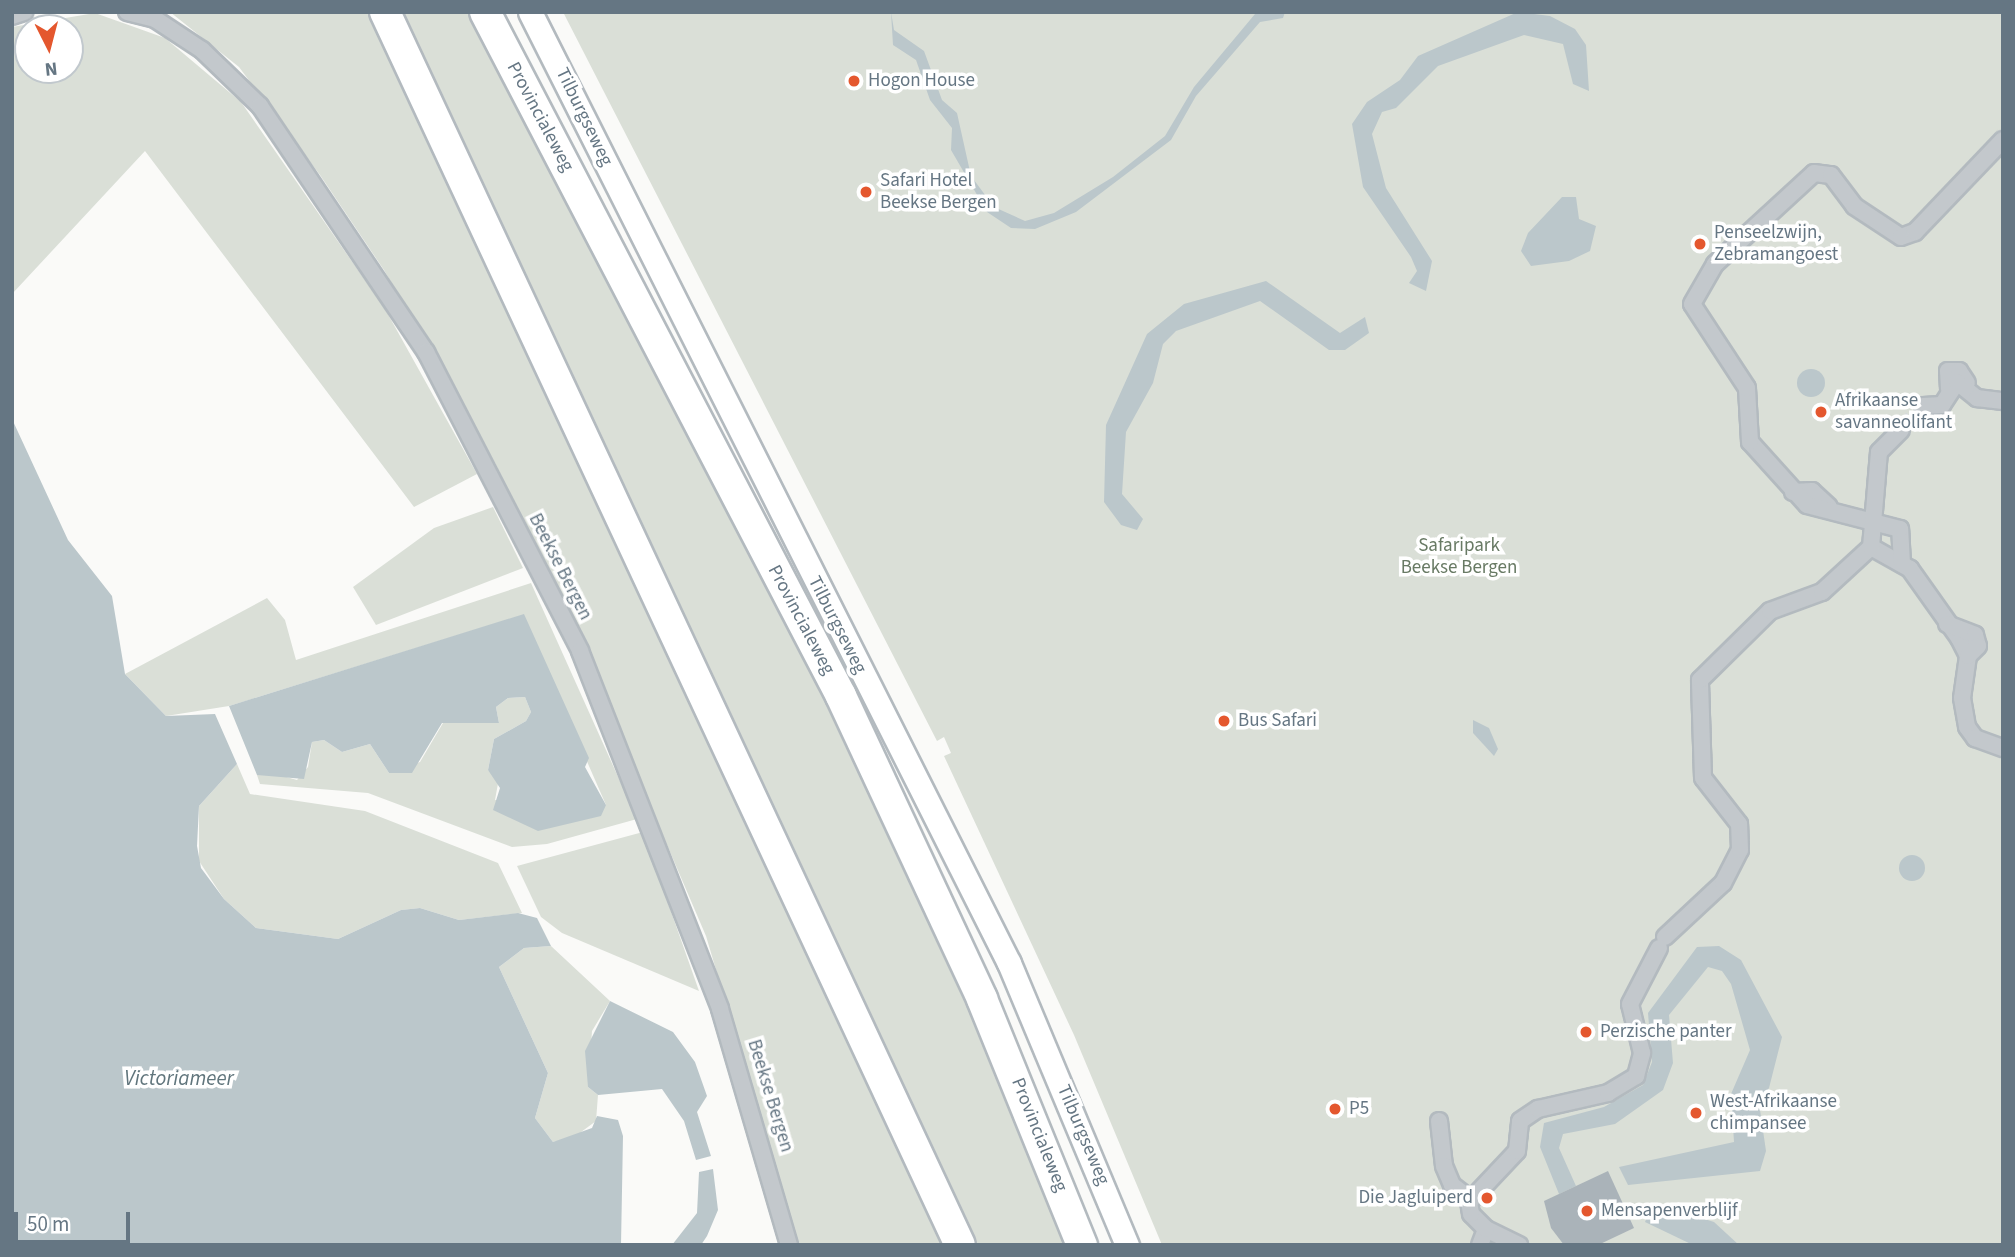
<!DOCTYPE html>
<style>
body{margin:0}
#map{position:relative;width:2015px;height:1257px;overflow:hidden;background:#fafaf8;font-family:"Source Sans 3",sans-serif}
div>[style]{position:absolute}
.green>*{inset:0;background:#dadfd7}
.water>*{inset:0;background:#bbc7cb}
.round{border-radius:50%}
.building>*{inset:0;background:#aab3b9}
.street-tunnel>*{height:16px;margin-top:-8px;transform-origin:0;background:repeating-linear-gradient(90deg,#d5d9db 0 16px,transparent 0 24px)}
.roads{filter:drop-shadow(2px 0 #b3babf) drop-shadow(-2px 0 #b3babf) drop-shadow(0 2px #b3babf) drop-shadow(0 -2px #b3babf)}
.street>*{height:16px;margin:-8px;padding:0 8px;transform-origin:8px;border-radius:8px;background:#c3c8cc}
.secondary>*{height:23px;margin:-11.5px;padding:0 11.5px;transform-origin:11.5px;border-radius:11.5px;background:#fff}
.highway>*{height:30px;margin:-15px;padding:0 15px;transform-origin:15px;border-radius:15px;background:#fff}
.dots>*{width:19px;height:19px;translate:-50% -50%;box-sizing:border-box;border:4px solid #fff;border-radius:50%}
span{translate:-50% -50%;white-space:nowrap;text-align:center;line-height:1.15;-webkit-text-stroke:7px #fff;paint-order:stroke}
.poi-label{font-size:19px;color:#657683}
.left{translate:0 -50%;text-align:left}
.right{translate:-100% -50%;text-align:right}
.street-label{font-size:19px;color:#657683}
.park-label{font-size:19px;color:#687a64}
.water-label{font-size:21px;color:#60757c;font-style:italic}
.frame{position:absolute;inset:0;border:14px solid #657683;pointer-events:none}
.north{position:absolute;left:14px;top:14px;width:70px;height:70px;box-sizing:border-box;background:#fff;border:2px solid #c1c8cd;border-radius:50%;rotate:174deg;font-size:19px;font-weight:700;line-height:28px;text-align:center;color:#657683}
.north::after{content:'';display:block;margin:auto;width:24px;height:32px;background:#e4572e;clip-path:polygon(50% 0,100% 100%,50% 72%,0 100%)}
.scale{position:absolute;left:14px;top:1212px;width:116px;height:32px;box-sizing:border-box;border:4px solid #657683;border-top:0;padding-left:9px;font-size:21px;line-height:24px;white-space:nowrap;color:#657683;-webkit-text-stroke:5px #fff;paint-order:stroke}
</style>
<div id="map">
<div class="green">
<div style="clip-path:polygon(170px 12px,367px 12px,942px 1245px,798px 1245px,706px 936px,576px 632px,495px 463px,384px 270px,320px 175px,239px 67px)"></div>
<div style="clip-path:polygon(396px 12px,471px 12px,832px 707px,957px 974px,1069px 1245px,972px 1245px)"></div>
<div style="clip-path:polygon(563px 12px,2003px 12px,2003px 1245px,1162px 1245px,1074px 1035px,944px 756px,951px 753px,944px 737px,937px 741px)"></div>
<div style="clip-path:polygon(evenodd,95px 13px,165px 38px,241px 102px,385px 309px,477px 474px,414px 507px,145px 151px,12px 294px,12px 27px,95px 13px,70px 28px,70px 70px,28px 70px,28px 28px,70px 28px)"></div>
<div style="clip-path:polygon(493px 507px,523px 568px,376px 625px,353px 587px,434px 528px)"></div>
<div style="clip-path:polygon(531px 583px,637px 819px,547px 844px,512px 847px,368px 793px,260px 784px,257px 775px,272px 773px,297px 780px,308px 767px,312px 742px,324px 740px,342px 752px,370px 744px,389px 773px,420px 762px,443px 723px,499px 723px,496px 707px,508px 698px,525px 697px,531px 712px,526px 721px,494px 739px,488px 770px,499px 778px,495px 800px,606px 805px,523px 615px,229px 706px,166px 716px,125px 674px,267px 598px,285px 620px,296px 660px)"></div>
<div style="clip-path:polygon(237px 764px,250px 794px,365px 811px,498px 863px,522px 913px,459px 920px,420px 908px,401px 910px,338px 939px,256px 928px,224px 899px,199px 861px,199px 806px)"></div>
<div style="clip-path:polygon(643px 832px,699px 991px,562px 933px,541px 917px,517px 866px)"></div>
<div style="clip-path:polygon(551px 946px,610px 1001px,592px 1031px,588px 1087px,598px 1095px,596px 1121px,573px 1138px,553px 1142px,535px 1118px,548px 1073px,499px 967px,524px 948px)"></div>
</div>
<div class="water">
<div style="clip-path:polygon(891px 12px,894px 30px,924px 51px,942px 100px,957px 113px,971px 176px,994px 207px,1025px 221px,1054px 213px,1113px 177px,1165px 136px,1194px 87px,1255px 14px,1285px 12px,1283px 18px,1260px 22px,1196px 96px,1171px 140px,1076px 212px,1035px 229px,1011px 228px,987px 212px,951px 150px,952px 128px,930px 100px,916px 60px,893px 45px)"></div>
<div style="clip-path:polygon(1518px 12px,1550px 16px,1575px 29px,1586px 45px,1589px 91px,1573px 84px,1563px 44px,1524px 35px,1438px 66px,1396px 108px,1382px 112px,1372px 134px,1386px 188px,1432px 261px,1426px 291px,1409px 283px,1417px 271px,1411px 257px,1363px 187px,1352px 124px,1367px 102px,1400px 80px,1418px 56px)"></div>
<div style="clip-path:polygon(1562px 197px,1576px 197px,1579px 219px,1596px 226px,1590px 251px,1569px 261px,1531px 266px,1521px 251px,1528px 233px)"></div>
<div style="clip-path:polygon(1266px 281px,1340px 333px,1365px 317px,1369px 333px,1345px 350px,1329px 350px,1260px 301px,1176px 331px,1163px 344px,1153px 383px,1126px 432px,1122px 494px,1143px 519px,1137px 530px,1121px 525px,1104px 502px,1106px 425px,1147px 334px,1184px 304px)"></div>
<div class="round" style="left:1797px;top:369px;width:28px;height:28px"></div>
<div style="clip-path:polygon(12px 419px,68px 540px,112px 596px,125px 674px,166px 716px,215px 714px,237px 764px,199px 806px,197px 846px,201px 868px,224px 899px,256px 928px,338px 939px,401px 910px,420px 908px,459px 920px,518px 913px,537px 918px,551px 946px,524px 948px,499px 967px,548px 1073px,535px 1118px,553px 1142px,592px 1128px,597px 1116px,618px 1120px,623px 1136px,621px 1245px,12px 1245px)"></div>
<div style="clip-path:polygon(524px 614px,589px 758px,585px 767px,606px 805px,601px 816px,538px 831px,493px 810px,500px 788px,488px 770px,494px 739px,526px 721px,531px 712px,525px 697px,508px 698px,496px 707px,499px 723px,442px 723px,412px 773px,389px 773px,370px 744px,342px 752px,324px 740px,312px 742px,304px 779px,257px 775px,229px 706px)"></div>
<div style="clip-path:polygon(1473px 720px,1489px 728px,1498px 749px,1494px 756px,1473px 733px)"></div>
<div class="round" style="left:1899px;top:855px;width:26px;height:26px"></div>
<div style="clip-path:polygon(1719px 946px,1741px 960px,1782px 1037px,1769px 1088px,1759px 1103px,1766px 1151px,1760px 1171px,1628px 1185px,1619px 1167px,1734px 1142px,1731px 1094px,1750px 1050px,1731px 984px,1722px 971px,1708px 967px,1669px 1015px,1673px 1063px,1663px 1090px,1615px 1124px,1563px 1134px,1559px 1148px,1576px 1186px,1559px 1194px,1540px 1147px,1544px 1123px,1604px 1107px,1643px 1085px,1652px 1062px,1648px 1013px,1697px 947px)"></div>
<div style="clip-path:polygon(610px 1001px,673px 1032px,695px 1062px,707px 1096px,697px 1112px,711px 1156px,696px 1160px,684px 1121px,662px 1089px,598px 1095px,588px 1087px,585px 1051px)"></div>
<div style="clip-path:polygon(713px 1169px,718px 1210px,707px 1236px,701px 1245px,672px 1245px,697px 1213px,699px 1172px)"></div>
<div style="clip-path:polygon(1653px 1203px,1714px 1222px,1739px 1245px,1693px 1245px,1645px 1222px)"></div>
</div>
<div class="building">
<div style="clip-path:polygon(1608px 1171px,1634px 1228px,1598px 1245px,1564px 1245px,1551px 1228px,1544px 1201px)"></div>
</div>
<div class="street-tunnel">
<div style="left:1901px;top:430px;width:33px;rotate:-47deg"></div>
</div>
<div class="roads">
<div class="street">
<div style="left:127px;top:12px;width:29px;rotate:14deg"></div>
<div style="left:155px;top:19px;width:56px;rotate:33.4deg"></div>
<div style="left:202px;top:50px;width:81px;rotate:44deg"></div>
<div style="left:260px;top:106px;width:297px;rotate:56deg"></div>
<div style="left:426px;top:352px;width:336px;rotate:62.7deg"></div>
<div style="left:580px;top:651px;width:384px;rotate:68.6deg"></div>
<div style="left:720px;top:1009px;width:246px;rotate:73.7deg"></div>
<div style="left:12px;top:16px;width:13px;rotate:-18deg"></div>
<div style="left:1949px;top:389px;width:18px;rotate:-93deg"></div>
<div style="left:1948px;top:371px;width:11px"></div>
<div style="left:1959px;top:371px;width:14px;rotate:56deg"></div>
<div style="left:1923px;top:406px;width:19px;rotate:-3deg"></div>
<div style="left:1942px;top:405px;width:27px;rotate:-57deg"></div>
<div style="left:1957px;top:382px;width:26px;rotate:39deg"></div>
<div style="left:1977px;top:398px;width:26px;rotate:7deg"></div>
<div style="left:1793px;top:492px;width:19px;rotate:-3deg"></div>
<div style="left:1812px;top:491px;width:23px;rotate:43deg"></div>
<div style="left:1871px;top:547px;width:45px;rotate:29.4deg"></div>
<div style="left:1910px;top:569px;width:85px;rotate:54.6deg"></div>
<div style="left:1959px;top:638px;width:20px;rotate:63deg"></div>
<div style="left:1968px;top:656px;width:42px;rotate:98.1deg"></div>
<div style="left:1962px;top:698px;width:29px;rotate:80deg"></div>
<div style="left:1967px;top:727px;width:14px;rotate:54deg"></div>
<div style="left:1975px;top:738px;width:30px;rotate:20deg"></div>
<div style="left:1902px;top:564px;width:35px;rotate:-93deg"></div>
<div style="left:1900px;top:529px;width:96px;rotate:-165.5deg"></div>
<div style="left:1807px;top:505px;width:85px;rotate:-132.1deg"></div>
<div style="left:1750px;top:442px;width:54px;rotate:-93.2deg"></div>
<div style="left:1747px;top:388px;width:100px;rotate:-123.2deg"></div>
<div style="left:1692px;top:304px;width:46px;rotate:-60.1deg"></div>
<div style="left:1715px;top:264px;width:134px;rotate:-42.6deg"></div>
<div style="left:1814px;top:173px;width:17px;rotate:7deg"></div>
<div style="left:1831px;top:175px;width:39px;rotate:53deg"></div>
<div style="left:1854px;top:206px;width:56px;rotate:33.4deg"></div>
<div style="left:1901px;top:237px;width:15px;rotate:-20deg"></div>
<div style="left:1915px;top:232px;width:127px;rotate:-46.3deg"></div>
<div style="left:1947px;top:624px;width:30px;rotate:21deg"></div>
<div style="left:1975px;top:635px;width:11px;rotate:75deg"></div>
<div style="left:1978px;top:646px;width:14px;rotate:135deg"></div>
<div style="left:1665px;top:937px;width:79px;rotate:-43deg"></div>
<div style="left:1723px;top:883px;width:37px;rotate:-63deg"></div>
<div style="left:1740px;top:850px;width:26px;rotate:-92deg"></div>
<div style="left:1739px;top:824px;width:58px;rotate:-128deg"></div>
<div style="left:1703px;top:778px;width:98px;rotate:-91.8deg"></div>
<div style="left:1700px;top:680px;width:98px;rotate:-44.6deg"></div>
<div style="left:1770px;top:611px;width:55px;rotate:-20.1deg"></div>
<div style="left:1822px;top:592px;width:67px;rotate:-42.6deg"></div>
<div style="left:1871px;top:547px;width:95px;rotate:-85.2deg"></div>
<div style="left:1879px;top:452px;width:31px;rotate:-45deg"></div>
<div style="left:1439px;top:1121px;width:45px;rotate:83.7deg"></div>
<div style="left:1444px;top:1166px;width:21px;rotate:67deg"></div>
<div style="left:1452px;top:1185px;width:23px;rotate:38deg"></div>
<div style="left:1486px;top:1229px;width:37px;rotate:26deg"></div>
<div style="left:1480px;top:1245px;width:17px;rotate:-69deg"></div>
<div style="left:1486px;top:1229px;width:21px;rotate:-135deg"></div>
<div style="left:1471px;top:1214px;width:12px;rotate:-99deg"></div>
<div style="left:1469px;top:1202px;width:70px;rotate:-46.7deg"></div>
<div style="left:1517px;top:1151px;width:30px;rotate:-84deg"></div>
<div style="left:1520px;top:1121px;width:22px;rotate:-34deg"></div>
<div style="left:1538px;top:1109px;width:72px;rotate:-12.9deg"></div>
<div style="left:1608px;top:1093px;width:33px;rotate:-31deg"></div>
<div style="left:1636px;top:1076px;width:24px;rotate:-75deg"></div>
<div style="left:1642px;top:1053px;width:50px;rotate:-103.8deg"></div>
<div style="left:1630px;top:1004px;width:63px;rotate:-62.6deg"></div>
</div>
<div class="secondary">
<div style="left:530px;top:12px;width:1065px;rotate:63.27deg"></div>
<div style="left:1009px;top:963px;width:306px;rotate:67.3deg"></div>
</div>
<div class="highway">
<div style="left:385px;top:12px;width:1360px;rotate:65deg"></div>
<div style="left:485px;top:12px;width:771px;rotate:62.5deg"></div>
<div style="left:841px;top:696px;width:334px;rotate:65deg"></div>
<div style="left:982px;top:999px;width:266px;rotate:67.9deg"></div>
</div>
</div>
<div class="dots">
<div style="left:854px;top:81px;background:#e4572e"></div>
<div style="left:866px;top:192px;background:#e4572e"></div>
<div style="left:1700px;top:244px;background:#e4572e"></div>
<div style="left:1821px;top:412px;background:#e4572e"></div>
<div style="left:1224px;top:721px;background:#e4572e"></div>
<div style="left:1586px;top:1032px;background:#e4572e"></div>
<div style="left:1335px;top:1109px;background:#e4572e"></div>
<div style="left:1696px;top:1113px;background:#e4572e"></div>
<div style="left:1487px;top:1198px;background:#e4572e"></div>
<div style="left:1587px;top:1211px;background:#e4572e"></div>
</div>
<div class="poi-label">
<span class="left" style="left:868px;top:81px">Hogon House</span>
<span class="left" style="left:880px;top:192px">Safari Hotel<br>Beekse Bergen</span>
<span class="left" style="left:1714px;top:244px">Penseelzwijn,<br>Zebramangoest</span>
<span class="left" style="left:1835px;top:412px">Afrikaanse<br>savanneolifant</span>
<span class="left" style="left:1238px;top:721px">Bus Safari</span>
<span class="left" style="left:1600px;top:1032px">Perzische panter</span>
<span class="left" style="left:1710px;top:1113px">West-Afrikaanse<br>chimpansee</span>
<span class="left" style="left:1349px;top:1109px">P5</span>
<span class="right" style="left:1473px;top:1198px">Die Jagluiperd</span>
<span class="left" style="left:1601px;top:1211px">Mensapenverblijf</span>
</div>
<div class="street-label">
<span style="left:540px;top:117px;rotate:62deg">Provincialeweg</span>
<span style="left:584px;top:117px;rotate:64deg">Tilburgseweg</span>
<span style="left:560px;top:567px;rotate:63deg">Beekse Bergen</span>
<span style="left:801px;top:620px;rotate:62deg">Provincialeweg</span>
<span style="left:837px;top:625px;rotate:63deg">Tilburgseweg</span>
<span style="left:770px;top:1096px;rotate:73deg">Beekse Bergen</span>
<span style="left:1039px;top:1135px;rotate:68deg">Provincialeweg</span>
<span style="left:1083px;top:1135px;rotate:67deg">Tilburgseweg</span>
</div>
<div class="park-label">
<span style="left:1459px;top:557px">Safaripark<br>Beekse Bergen</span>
</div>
<div class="water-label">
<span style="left:179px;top:1078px">Victoriameer</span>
</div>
<div class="frame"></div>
<div class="north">N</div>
<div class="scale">50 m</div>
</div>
